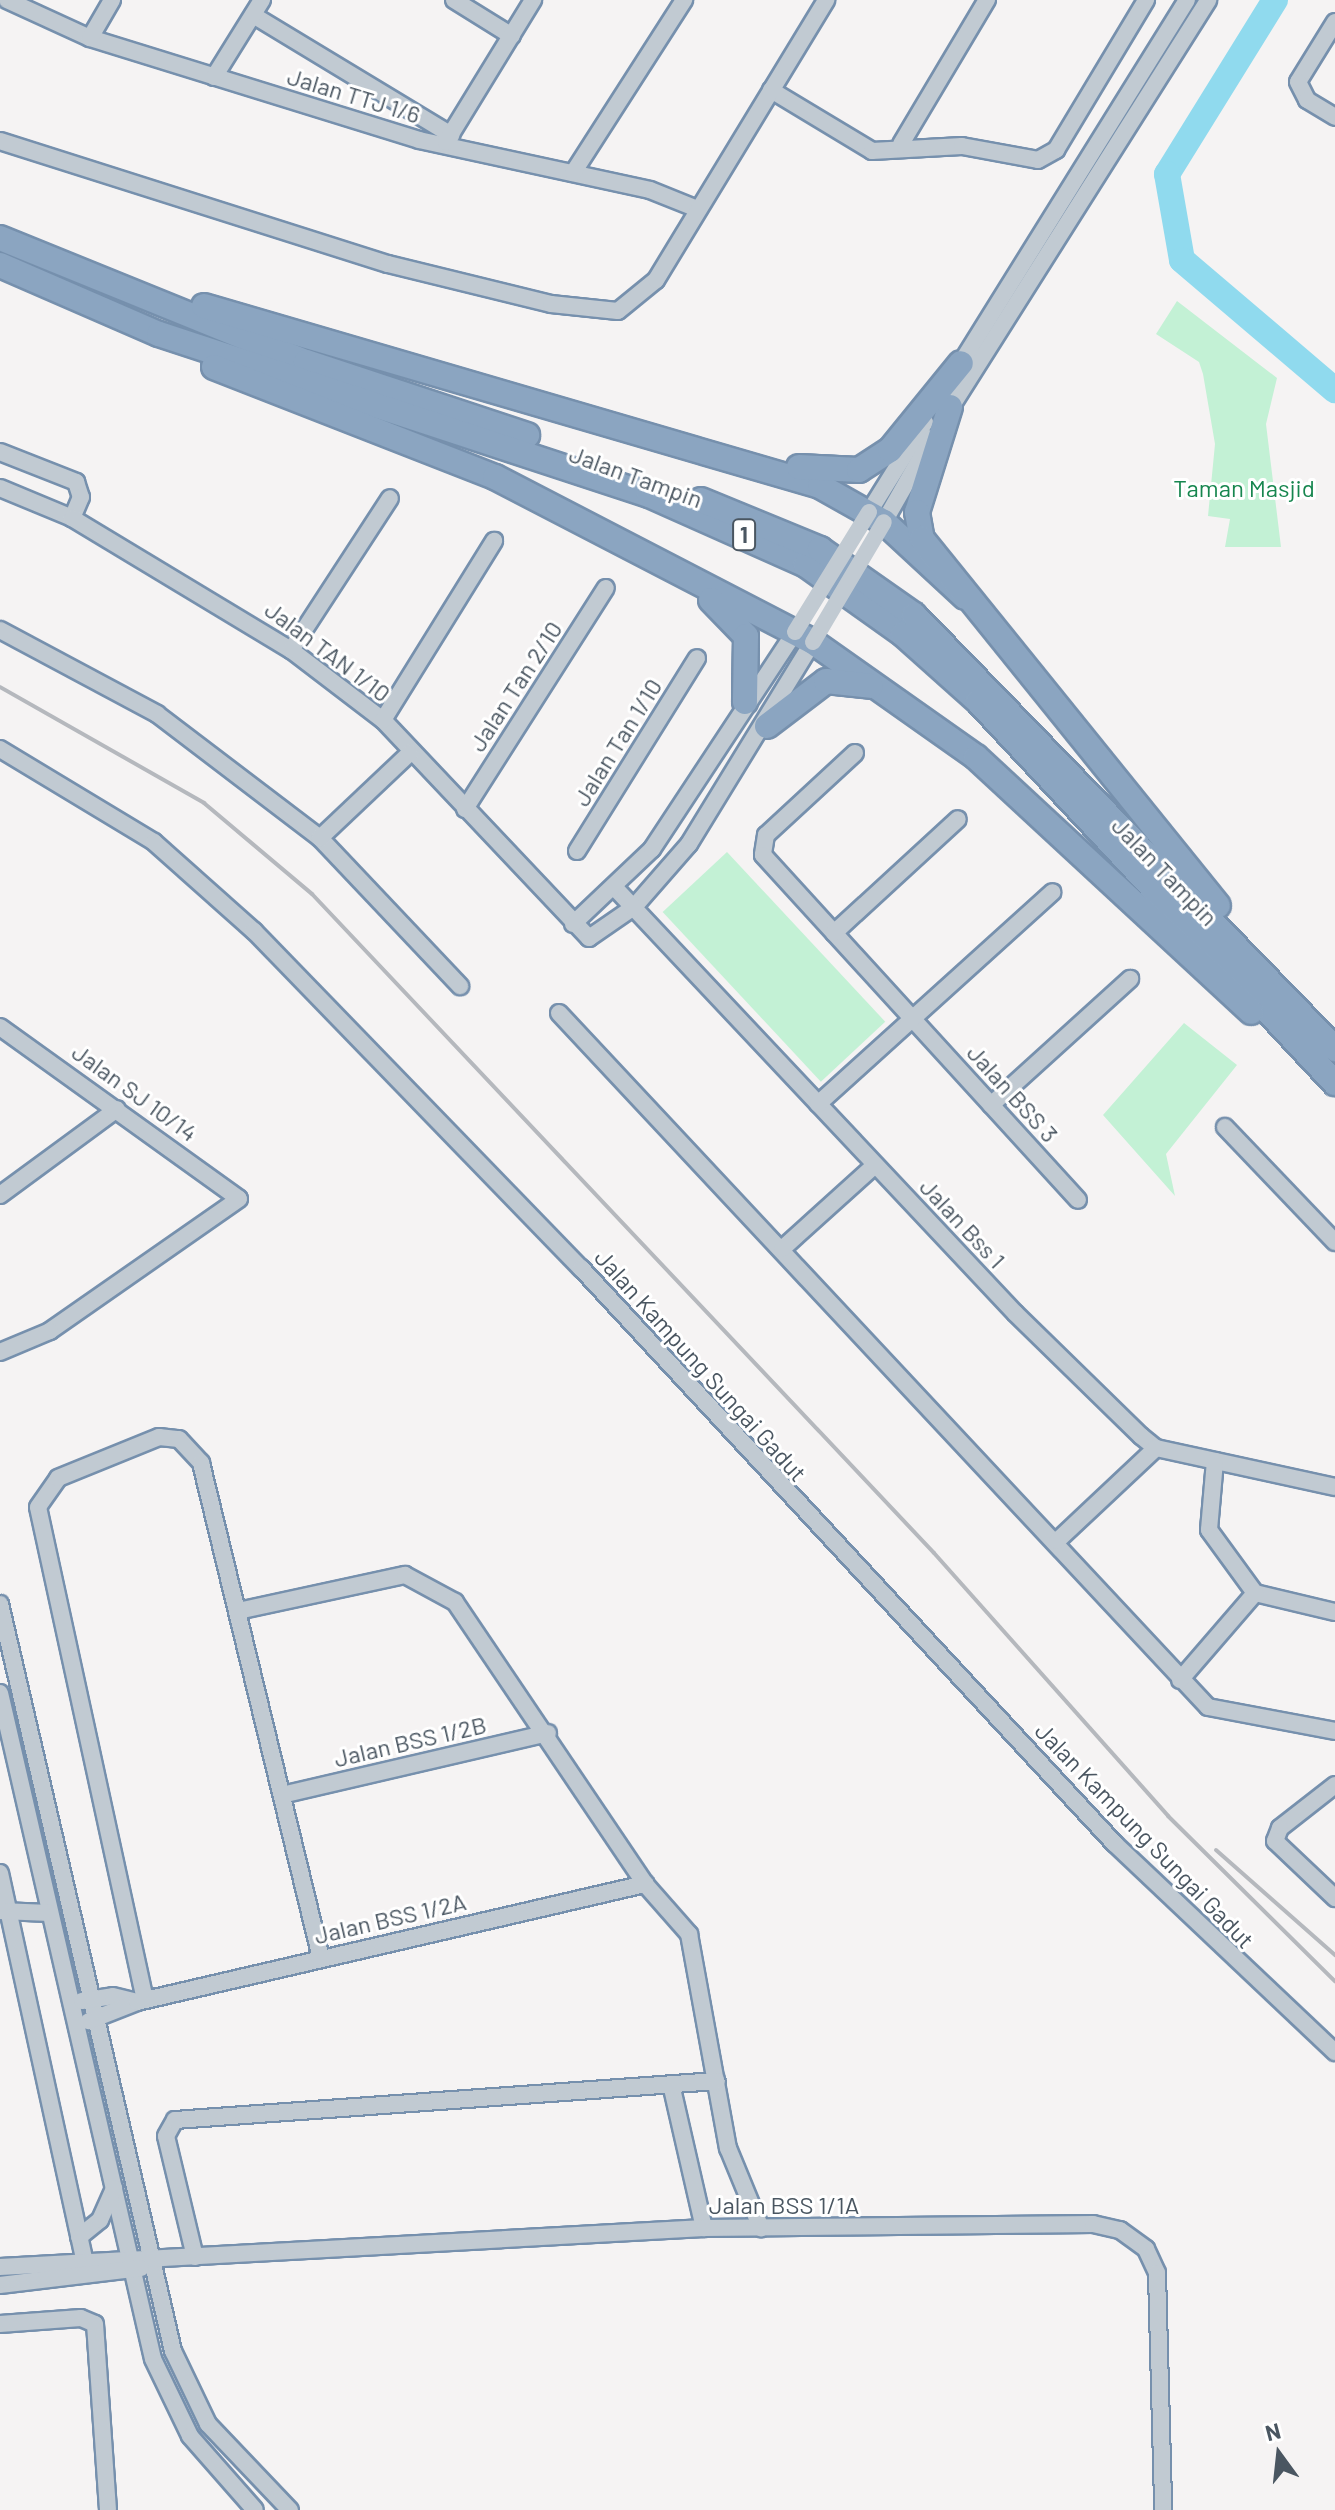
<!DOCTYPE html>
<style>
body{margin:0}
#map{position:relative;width:1335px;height:2510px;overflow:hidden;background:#f5f3f3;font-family:Barlow,sans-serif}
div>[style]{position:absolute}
.green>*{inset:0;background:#c3f1d5;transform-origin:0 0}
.river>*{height:26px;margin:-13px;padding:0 13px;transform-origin:13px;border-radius:13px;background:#90daee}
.roads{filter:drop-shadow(2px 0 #7690ad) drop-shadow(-2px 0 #7690ad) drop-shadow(0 2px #7690ad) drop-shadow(0 -2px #7690ad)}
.minor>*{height:16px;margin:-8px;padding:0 8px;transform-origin:8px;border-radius:8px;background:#c1cad2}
.highway>*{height:24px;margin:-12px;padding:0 12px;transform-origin:12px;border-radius:12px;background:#8ba5c1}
.rail>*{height:4px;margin:-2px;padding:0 2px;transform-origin:2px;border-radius:2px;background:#b5b8bd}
.minor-bridge>*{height:16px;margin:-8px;padding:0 8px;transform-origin:8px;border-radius:8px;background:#c1cad2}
span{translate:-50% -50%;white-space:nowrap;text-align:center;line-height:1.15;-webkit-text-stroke:6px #fff;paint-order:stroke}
.shield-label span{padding:2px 6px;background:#fff;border:2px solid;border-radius:6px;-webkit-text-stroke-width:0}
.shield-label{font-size:22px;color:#4a5661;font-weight:700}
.street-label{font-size:24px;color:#4a5661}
.park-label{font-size:24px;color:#17864f}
.north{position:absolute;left:1239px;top:2414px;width:80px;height:80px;-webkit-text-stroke:6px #fff;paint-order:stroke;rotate:345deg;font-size:22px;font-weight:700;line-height:32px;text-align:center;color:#4a5661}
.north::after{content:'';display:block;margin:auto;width:28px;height:36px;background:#4a5661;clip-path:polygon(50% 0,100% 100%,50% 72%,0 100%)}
</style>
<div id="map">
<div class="green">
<div style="clip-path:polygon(1177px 301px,1277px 378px,1266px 424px,1281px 547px,1225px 547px,1230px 519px,1208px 516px,1215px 444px,1203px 374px,1199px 362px,1156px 334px)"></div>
<div style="left:727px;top:852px;width:232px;height:88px;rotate:47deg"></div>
<div style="clip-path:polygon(1184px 1023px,1237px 1065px,1166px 1154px,1175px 1196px,1103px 1115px)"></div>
</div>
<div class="river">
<div style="left:1275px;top:0;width:205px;rotate:121.8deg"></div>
<div style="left:1167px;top:174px;width:87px;rotate:80.1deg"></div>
<div style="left:1182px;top:260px;width:201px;rotate:40.4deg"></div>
</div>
<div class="roads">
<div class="minor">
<div style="left:7px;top:0;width:91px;rotate:24.6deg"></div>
<div style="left:90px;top:38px;width:344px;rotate:17.2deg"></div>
<div style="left:419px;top:140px;width:236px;rotate:12.2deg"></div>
<div style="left:650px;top:190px;width:48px;rotate:21.8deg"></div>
<div style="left:454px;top:0;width:68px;rotate:31.8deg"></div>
<div style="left:253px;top:15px;width:232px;rotate:31.2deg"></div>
<div style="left:1335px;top:22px;width:70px;rotate:121.7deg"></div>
<div style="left:1298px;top:82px;width:20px;rotate:63deg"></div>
<div style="left:1307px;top:100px;width:33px;rotate:31deg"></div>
<div style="left:90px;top:38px;width:44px;rotate:-59.9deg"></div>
<div style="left:214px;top:77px;width:91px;rotate:-58.1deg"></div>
<div style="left:771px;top:90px;width:118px;rotate:31.1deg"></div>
<div style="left:872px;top:151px;width:90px;rotate:-3.2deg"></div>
<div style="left:962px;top:146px;width:77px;rotate:10.4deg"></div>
<div style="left:1038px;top:160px;width:21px;rotate:-29deg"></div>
<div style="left:1056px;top:150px;width:175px;rotate:-59deg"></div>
<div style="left:0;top:141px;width:407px;rotate:17.6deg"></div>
<div style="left:388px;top:264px;width:168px;rotate:13.8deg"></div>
<div style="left:551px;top:304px;width:67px;rotate:6deg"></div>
<div style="left:618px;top:311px;width:49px;rotate:-39.2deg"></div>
<div style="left:656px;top:280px;width:328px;rotate:-58.7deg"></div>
<div style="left:446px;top:142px;width:167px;rotate:-58.5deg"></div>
<div style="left:901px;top:144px;width:168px;rotate:-59.2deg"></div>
<div style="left:573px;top:173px;width:206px;rotate:-57.3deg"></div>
<div style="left:956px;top:371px;width:437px;rotate:-58.1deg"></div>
<div style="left:946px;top:415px;width:491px;rotate:-57.7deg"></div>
<div style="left:0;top:452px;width:82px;rotate:21.5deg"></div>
<div style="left:76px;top:482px;width:16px;rotate:72deg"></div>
<div style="left:81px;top:497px;width:23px;rotate:113deg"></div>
<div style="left:0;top:488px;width:78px;rotate:22.6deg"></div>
<div style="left:72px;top:518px;width:256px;rotate:31.1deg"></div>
<div style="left:291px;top:650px;width:116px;rotate:37.3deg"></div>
<div style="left:383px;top:720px;width:300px;rotate:46.6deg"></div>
<div style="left:589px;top:938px;width:55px;rotate:-34.6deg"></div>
<div style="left:634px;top:907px;width:84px;rotate:-48.9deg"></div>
<div style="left:689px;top:844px;width:237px;rotate:-58.5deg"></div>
<div style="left:869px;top:512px;width:106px;rotate:-58.1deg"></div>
<div style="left:884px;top:522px;width:97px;rotate:-60.3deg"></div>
<div style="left:0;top:630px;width:178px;rotate:28.1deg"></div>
<div style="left:157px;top:714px;width:205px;rotate:37.3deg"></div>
<div style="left:320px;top:838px;width:204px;rotate:46.6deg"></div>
<div style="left:291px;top:650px;width:181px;rotate:-56.9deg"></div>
<div style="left:383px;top:720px;width:211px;rotate:-58.2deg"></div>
<div style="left:0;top:749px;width:180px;rotate:31.1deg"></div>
<div style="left:154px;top:842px;width:134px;rotate:41.7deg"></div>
<div style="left:254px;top:931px;width:470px;rotate:45.9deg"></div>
<div style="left:581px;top:1268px;width:785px;rotate:47.17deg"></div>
<div style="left:1115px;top:1844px;width:303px;rotate:43.4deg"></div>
<div style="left:855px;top:753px;width:121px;rotate:137.3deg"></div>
<div style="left:766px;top:835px;width:20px;rotate:99deg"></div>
<div style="left:763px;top:855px;width:467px;rotate:47.6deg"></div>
<div style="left:465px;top:809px;width:262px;rotate:-57.5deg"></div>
<div style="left:320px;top:838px;width:124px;rotate:-43.4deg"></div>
<div style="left:577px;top:851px;width:227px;rotate:-58.1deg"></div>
<div style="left:617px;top:890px;width:581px;rotate:46.74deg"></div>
<div style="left:1015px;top:1313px;width:176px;rotate:44.3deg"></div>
<div style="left:1141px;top:1436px;width:19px;rotate:39deg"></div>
<div style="left:1156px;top:1448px;width:183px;rotate:12.3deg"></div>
<div style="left:573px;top:924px;width:109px;rotate:-43.5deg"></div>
<div style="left:652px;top:849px;width:260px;rotate:-56.6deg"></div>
<div style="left:834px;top:933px;width:168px;rotate:-42.6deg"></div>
<div style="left:559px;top:1013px;width:950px;rotate:46.92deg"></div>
<div style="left:1208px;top:1707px;width:129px;rotate:10.7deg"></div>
<div style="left:0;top:1027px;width:294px;rotate:35.7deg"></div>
<div style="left:239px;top:1199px;width:231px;rotate:145.1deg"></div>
<div style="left:50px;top:1331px;width:54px;rotate:157.2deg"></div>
<div style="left:818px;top:1104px;width:316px;rotate:-42.1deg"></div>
<div style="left:991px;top:1105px;width:188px;rotate:-42.2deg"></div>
<div style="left:1225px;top:1127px;width:159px;rotate:46.3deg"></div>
<div style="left:0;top:1195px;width:145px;rotate:-36.3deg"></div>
<div style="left:782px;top:1249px;width:125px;rotate:-42.1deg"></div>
<div style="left:1215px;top:1461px;width:69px;rotate:95deg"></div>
<div style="left:1209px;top:1530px;width:78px;rotate:53.9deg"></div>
<div style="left:1255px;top:1593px;width:82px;rotate:13.4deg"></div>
<div style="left:1057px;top:1541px;width:136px;rotate:-43.2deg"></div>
<div style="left:0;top:1604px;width:767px;rotate:76.96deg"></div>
<div style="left:173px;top:2351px;width:81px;rotate:64.4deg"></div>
<div style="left:208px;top:2424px;width:119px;rotate:46.4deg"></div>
<div style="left:238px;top:1611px;width:171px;rotate:-12.2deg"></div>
<div style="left:405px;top:1575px;width:57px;rotate:28.4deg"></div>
<div style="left:455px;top:1602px;width:340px;rotate:56deg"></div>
<div style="left:645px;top:1884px;width:67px;rotate:48.7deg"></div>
<div style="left:689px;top:1934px;width:218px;rotate:79.7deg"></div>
<div style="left:728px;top:2148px;width:87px;rotate:67.6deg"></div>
<div style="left:1180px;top:1680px;width:115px;rotate:-49.2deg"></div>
<div style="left:0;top:1693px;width:683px;rotate:77.06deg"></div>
<div style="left:153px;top:2359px;width:85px;rotate:64.3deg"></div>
<div style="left:190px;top:2436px;width:98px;rotate:48.7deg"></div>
<div style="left:1335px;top:1785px;width:70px;rotate:142deg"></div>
<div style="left:1280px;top:1828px;width:14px;rotate:111deg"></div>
<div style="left:1275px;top:1841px;width:83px;rotate:43.5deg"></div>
<div style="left:282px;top:1795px;width:273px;rotate:-13.1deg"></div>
<div style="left:0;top:1873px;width:394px;rotate:77.7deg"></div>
<div style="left:0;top:1911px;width:50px;rotate:2.3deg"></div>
<div style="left:145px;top:2000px;width:504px;rotate:-102.25deg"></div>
<div style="left:38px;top:1507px;width:35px;rotate:-55deg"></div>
<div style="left:58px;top:1478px;width:109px;rotate:-22.1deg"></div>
<div style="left:159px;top:1437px;width:20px;rotate:6deg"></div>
<div style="left:179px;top:1439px;width:33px;rotate:47deg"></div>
<div style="left:201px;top:1463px;width:509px;rotate:76.37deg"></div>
<div style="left:82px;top:2001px;width:31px;rotate:-9deg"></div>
<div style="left:113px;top:1996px;width:25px;rotate:14deg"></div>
<div style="left:137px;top:2002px;width:52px;rotate:158.4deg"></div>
<div style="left:137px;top:2002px;width:522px;rotate:-13.08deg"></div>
<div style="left:671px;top:2084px;width:148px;rotate:77.1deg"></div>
<div style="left:79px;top:2237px;width:27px;rotate:-39deg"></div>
<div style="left:100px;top:2220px;width:35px;rotate:-66deg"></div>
<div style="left:195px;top:2257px;width:124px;rotate:-103.5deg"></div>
<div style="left:166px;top:2136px;width:18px;rotate:-61deg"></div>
<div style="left:175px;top:2120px;width:543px;rotate:-4.12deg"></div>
<div style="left:0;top:2267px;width:705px;rotate:-3.17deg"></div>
<div style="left:704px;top:2228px;width:389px;rotate:-0.6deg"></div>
<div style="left:1093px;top:2224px;width:28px;rotate:13deg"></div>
<div style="left:1120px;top:2230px;width:32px;rotate:36deg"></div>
<div style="left:1146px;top:2249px;width:26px;rotate:65deg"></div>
<div style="left:1157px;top:2273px;width:237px;rotate:88.5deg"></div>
<div style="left:0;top:2285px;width:142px;rotate:-6.9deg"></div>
<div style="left:0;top:2324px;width:81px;rotate:-4.2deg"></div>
<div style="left:81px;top:2318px;width:15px;rotate:23deg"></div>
<div style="left:95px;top:2324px;width:186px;rotate:86deg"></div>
</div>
<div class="highway">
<div style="left:0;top:238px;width:330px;rotate:22.1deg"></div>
<div style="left:306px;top:362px;width:233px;rotate:18.3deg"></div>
<div style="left:0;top:265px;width:173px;rotate:23.5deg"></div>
<div style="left:159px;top:334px;width:516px;rotate:18.19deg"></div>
<div style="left:649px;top:495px;width:172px;rotate:24deg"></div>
<div style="left:806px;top:565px;width:119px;rotate:35.4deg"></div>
<div style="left:903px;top:634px;width:101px;rotate:41.8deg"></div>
<div style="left:978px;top:701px;width:523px;rotate:46.94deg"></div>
<div style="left:204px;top:306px;width:642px;rotate:16.29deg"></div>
<div style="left:820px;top:486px;width:73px;rotate:29.4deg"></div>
<div style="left:884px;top:522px;width:110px;rotate:42.8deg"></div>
<div style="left:214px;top:367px;width:302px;rotate:21.4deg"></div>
<div style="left:495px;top:477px;width:358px;rotate:27.4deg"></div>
<div style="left:813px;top:642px;width:199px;rotate:35.2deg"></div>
<div style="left:976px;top:757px;width:375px;rotate:42.8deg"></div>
<div style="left:950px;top:407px;width:110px;rotate:107.4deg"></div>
<div style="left:917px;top:512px;width:27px;rotate:80deg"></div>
<div style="left:922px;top:539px;width:471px;rotate:51.1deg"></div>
<div style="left:799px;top:467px;width:60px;rotate:2.9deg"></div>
<div style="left:859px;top:470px;width:37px;rotate:-33deg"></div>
<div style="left:890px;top:450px;width:112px;rotate:-50.8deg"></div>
<div style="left:701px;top:500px;width:129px;rotate:22.4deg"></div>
<div style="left:820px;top:549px;width:115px;rotate:35.1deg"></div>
<div style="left:914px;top:615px;width:605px;rotate:45.87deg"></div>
<div style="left:711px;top:600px;width:50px;rotate:45.8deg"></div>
<div style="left:746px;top:636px;width:66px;rotate:90.9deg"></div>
<div style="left:767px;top:726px;width:74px;rotate:-37.3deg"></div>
<div style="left:826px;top:681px;width:45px;rotate:6.3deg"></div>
</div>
</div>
<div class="rail">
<div style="left:0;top:687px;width:235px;rotate:29.6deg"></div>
<div style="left:204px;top:803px;width:141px;rotate:40.1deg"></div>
<div style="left:312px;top:894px;width:906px;rotate:46.65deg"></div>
<div style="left:934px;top:1553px;width:352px;rotate:48.3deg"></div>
<div style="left:1168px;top:1816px;width:235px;rotate:44.7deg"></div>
<div style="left:1216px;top:1850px;width:159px;rotate:41.4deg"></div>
</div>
<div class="minor-bridge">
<div style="left:795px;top:632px;width:141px;rotate:-58.3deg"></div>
<div style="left:813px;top:642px;width:139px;rotate:-59.4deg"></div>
</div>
<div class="shield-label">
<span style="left:744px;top:535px">1</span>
</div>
<div class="street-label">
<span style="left:354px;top:95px;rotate:17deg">Jalan TTJ 1/6</span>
<span style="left:636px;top:476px;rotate:20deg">Jalan Tampin</span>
<span style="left:328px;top:651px;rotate:37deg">Jalan TAN 1/10</span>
<span style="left:515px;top:686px;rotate:-57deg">Jalan Tan 2/10</span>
<span style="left:617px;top:742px;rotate:-58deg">Jalan Tan 1/10</span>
<span style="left:1165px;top:871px;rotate:46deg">Jalan Tampin</span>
<span style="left:135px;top:1092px;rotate:36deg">Jalan SJ 10/14</span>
<span style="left:1013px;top:1093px;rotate:48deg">Jalan BSS 3</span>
<span style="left:963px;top:1223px;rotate:47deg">Jalan Bss 1</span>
<span style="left:701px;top:1365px;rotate:48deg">Jalan Kampung Sungai Gadut</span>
<span style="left:410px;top:1741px;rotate:-13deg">Jalan BSS 1/2B</span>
<span style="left:1145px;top:1835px;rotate:46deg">Jalan Kampung Sungai Gadut</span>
<span style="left:390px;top:1918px;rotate:-13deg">Jalan BSS 1/2A</span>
<span style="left:784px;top:2205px">Jalan BSS 1/1A</span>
</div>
<div class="park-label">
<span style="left:1244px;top:488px">Taman Masjid</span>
</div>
<div class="north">N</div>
</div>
